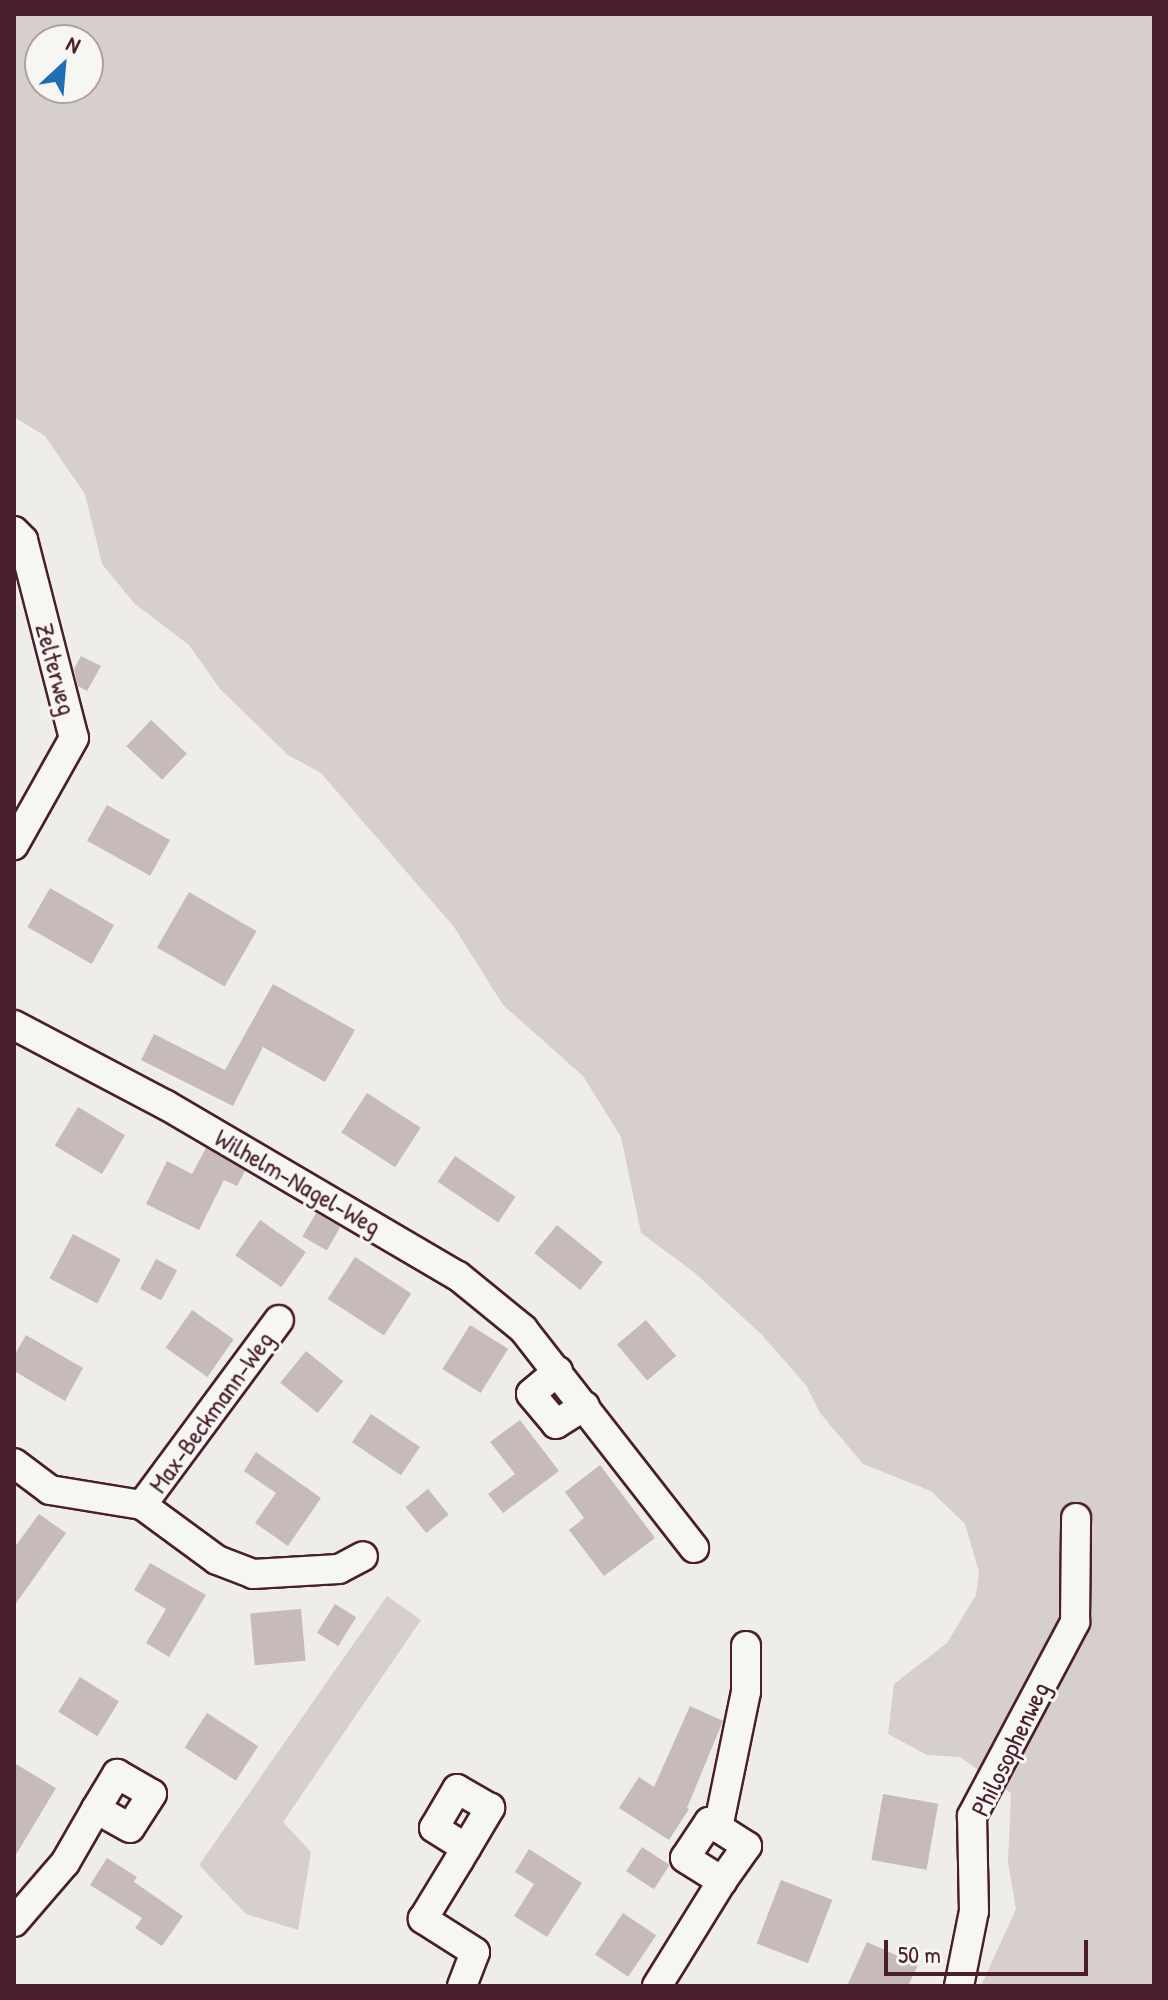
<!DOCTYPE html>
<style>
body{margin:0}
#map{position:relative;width:1168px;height:2000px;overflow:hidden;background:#efedea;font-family:"Patrick Hand",sans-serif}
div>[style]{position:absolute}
.green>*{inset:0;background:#d7cfce}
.building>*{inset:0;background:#c6babb;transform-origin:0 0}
.roads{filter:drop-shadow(2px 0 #4a1f2b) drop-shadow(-2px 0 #4a1f2b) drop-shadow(0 2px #4a1f2b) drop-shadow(0 -2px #4a1f2b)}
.minor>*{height:28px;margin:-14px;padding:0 14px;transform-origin:14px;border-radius:14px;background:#f6f6f2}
span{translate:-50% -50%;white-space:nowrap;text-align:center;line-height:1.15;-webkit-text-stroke:6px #f6f6f2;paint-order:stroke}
.street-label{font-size:26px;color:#4a1f2b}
.frame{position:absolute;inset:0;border:16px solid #4a1f2b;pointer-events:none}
.north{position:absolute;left:24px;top:24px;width:80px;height:80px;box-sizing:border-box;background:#f6f6f2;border:2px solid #b1a0a2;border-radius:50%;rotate:26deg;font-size:22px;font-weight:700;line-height:32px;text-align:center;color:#4a1f2b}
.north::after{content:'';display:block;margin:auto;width:28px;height:36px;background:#1f6fb2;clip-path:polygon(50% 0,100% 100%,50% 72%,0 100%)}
.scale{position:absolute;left:884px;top:1940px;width:204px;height:36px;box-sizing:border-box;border:4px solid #4a1f2b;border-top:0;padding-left:10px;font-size:24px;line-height:28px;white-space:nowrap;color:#4a1f2b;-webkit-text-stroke:6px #f6f6f2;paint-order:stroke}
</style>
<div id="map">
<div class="green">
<div style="clip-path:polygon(evenodd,14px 14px,1154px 14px,1154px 1986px,981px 1986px,1016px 1909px,1008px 1862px,1011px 1793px,960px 1757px,927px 1755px,888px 1734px,894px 1684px,947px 1643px,976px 1595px,979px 1572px,965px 1524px,931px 1491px,863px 1464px,820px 1413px,806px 1385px,761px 1334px,695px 1273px,641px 1233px,621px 1137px,583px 1076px,503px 1005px,454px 927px,321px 773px,288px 755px,220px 689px,189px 645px,135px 604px,102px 564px,85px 494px,45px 436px,14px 417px,14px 14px,40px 40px,88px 40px,88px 88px,40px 88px,40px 40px)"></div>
<div style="clip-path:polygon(387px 1596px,421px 1620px,283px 1822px,311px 1852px,298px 1930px,246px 1914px,199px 1865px)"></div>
</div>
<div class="building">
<div style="clip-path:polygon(81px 656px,101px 666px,87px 691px,78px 686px,74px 669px)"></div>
<div style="left:151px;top:720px;width:49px;height:36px;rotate:43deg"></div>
<div style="left:107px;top:805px;width:72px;height:41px;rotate:29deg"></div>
<div style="left:50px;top:888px;width:74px;height:45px;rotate:30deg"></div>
<div style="left:189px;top:892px;width:78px;height:64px;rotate:30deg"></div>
<div style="clip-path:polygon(273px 984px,355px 1030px,325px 1082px,263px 1047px,233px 1106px,141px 1060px,154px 1034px,225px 1070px)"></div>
<div style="left:367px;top:1093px;width:64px;height:47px;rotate:33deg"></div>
<div style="left:78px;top:1107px;width:55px;height:45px;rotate:31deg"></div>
<div style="clip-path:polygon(206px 1148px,245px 1171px,237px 1186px,224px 1180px,199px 1230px,146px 1204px,167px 1161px,192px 1174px)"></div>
<div style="left:455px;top:1156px;width:73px;height:31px;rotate:34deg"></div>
<div style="left:316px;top:1213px;width:28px;height:27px;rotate:30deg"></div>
<div style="left:260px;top:1220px;width:56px;height:43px;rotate:35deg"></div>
<div style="left:557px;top:1225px;width:59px;height:36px;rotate:39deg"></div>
<div style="left:73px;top:1234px;width:54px;height:50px;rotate:28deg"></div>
<div style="left:355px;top:1257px;width:67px;height:50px;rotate:33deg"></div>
<div style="left:156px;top:1259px;width:24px;height:34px;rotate:28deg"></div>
<div style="left:192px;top:1310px;width:51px;height:46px;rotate:35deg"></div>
<div style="left:646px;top:1320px;width:47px;height:38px;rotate:50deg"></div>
<div style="left:470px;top:1325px;width:45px;height:52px;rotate:32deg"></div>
<div style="clip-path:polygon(26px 1335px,83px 1368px,65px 1401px,14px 1371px,14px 1356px)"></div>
<div style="left:306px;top:1351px;width:48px;height:41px;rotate:39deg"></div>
<div style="left:371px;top:1414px;width:59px;height:34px;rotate:34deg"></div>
<div style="clip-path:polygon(520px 1420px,559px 1471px,503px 1513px,488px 1494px,515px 1474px,490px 1442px)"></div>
<div style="clip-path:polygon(256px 1452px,321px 1498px,288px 1546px,255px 1523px,276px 1493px,244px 1471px)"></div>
<div style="clip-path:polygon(600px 1465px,655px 1538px,604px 1576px,569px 1530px,584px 1518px,565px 1492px)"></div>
<div style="left:428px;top:1489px;width:33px;height:29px;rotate:51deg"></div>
<div style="clip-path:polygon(39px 1514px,66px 1533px,14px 1606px,14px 1548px)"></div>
<div style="clip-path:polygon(150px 1563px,206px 1595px,169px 1657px,146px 1643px,166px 1609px,134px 1590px)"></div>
<div style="left:335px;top:1604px;width:25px;height:34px;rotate:32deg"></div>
<div style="left:301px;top:1609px;width:52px;height:51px;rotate:85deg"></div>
<div style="left:80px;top:1677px;width:46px;height:41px;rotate:32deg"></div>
<div style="clip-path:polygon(690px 1706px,723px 1721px,687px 1808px,689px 1809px,669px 1840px,619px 1808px,639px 1777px,654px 1787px)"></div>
<div style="left:207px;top:1713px;width:61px;height:41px;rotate:33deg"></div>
<div style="clip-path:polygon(14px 1763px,56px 1788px,14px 1858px)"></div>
<div style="left:883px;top:1794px;width:56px;height:67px;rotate:10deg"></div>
<div style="left:642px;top:1847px;width:33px;height:29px;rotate:33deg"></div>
<div style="clip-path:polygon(529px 1849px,582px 1883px,547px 1937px,514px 1916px,534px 1884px,515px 1872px)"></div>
<div style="clip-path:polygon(107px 1858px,137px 1877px,134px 1882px,183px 1916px,162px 1946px,135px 1928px,142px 1918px,90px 1885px)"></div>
<div style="left:781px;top:1880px;width:55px;height:68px;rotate:21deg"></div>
<div style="left:623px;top:1913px;width:40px;height:50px;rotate:34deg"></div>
<div style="clip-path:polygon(867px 1942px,918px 1965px,908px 1986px,847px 1986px)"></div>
</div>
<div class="roads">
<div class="minor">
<div style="left:14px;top:531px;width:13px;rotate:45deg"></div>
<div style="left:23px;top:540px;width:204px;rotate:75.6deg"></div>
<div style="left:74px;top:738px;width:123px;rotate:119.3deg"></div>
<div style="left:14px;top:1025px;width:172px;rotate:27.8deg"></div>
<div style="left:166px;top:1105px;width:338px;rotate:30.4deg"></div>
<div style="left:458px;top:1276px;width:84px;rotate:39.2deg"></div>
<div style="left:523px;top:1329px;width:278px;rotate:52deg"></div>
<div style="left:558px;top:1371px;width:35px;rotate:140deg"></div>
<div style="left:531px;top:1394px;width:39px;rotate:50deg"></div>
<div style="left:556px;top:1424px;width:34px;rotate:-32deg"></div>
<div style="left:14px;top:1463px;width:45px;rotate:36.9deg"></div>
<div style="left:50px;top:1490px;width:93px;rotate:9.3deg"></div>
<div style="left:142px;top:1505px;width:93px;rotate:36.3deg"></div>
<div style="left:217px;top:1560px;width:39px;rotate:21deg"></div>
<div style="left:253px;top:1574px;width:86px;rotate:-3.3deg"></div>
<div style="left:339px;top:1569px;width:27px;rotate:-28deg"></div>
<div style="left:142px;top:1505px;width:230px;rotate:-53.5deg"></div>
<div style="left:718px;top:1828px;width:139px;rotate:-78.4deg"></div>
<div style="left:746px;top:1692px;width:46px;rotate:-90deg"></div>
<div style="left:14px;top:1922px;width:78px;rotate:-49.2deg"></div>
<div style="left:65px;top:1863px;width:62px;rotate:-60.1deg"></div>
<div style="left:96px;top:1809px;width:41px;rotate:-59deg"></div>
<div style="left:117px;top:1774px;width:40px;rotate:29.7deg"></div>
<div style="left:152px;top:1794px;width:40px;rotate:122.9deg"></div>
<div style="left:130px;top:1828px;width:39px;rotate:-151deg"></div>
<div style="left:462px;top:1986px;width:36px;rotate:-69deg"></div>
<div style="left:475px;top:1952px;width:62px;rotate:-147.6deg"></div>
<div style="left:423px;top:1919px;width:69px;rotate:-58.6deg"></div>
<div style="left:459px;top:1860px;width:61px;rotate:-59.2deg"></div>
<div style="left:490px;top:1808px;width:38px;rotate:-150deg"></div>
<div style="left:457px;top:1789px;width:45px;rotate:120.5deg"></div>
<div style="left:434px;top:1828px;width:38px;rotate:32deg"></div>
<div style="left:657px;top:1986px;width:123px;rotate:-58.2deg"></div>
<div style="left:722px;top:1881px;width:43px;rotate:-54.5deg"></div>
<div style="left:747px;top:1846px;width:45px;rotate:-147.7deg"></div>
<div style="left:709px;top:1822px;width:43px;rotate:123.7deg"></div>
<div style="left:685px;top:1858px;width:44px;rotate:31.9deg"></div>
<div style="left:959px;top:1986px;width:76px;rotate:-78.7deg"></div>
<div style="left:974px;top:1911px;width:95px;rotate:-91.2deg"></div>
<div style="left:972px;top:1816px;width:220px;rotate:-62deg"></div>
<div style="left:1075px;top:1622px;width:104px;rotate:-89.4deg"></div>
</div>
</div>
<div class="street-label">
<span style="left:56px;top:669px;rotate:75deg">Zelterweg</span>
<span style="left:298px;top:1182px;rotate:30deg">Wilhelm-Nagel-Weg</span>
<span style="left:211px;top:1412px;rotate:-54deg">Max-Beckmann-Weg</span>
<span style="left:1010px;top:1749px;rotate:-64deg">Philosophenweg</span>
</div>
<div class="frame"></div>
<div class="north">N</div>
<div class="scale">50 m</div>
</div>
